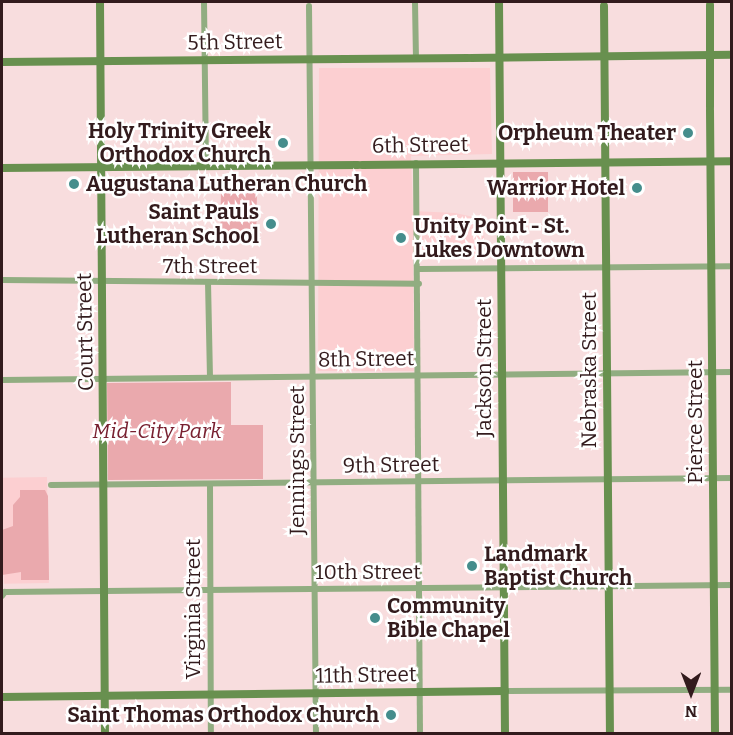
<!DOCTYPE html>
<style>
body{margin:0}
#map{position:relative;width:733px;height:735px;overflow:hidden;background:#f8ddde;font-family:Bitter,serif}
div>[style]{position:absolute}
.built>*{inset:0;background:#fccfd1;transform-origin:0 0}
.green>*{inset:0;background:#eaa9ad;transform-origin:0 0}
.street>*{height:6px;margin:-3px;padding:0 3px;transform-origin:3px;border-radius:3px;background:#91ad81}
.secondary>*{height:8px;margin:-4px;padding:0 4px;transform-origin:4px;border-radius:4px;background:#68904f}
.dots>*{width:16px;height:16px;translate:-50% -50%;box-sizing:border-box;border:3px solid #fff;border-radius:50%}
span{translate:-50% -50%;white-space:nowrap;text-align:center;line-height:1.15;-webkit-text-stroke:5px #fff;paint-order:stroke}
.street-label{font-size:21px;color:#331b1d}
.poi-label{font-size:21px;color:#331b1d;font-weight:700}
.right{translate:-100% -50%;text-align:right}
.left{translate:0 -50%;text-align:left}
.park-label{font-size:21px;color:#782030;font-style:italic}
.frame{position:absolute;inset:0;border:3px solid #331b1d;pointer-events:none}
.north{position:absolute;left:661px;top:663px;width:60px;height:60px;-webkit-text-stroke:4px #fff;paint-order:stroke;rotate:180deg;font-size:16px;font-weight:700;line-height:24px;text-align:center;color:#331b1d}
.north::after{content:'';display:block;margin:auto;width:21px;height:27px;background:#331b1d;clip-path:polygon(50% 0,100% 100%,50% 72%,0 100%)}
</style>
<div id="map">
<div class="built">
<div style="clip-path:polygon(319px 68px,490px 68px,492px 154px,411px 156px,413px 211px,455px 213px,483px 219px,486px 258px,413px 259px,414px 371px,318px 371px)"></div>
<div style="left:47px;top:477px;width:106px;height:45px;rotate:89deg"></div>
</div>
<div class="green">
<div style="left:513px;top:172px;width:35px;height:40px"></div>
<div style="left:257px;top:190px;width:50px;height:36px;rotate:91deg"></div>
<div style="clip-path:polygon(231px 382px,231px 425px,263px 425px,263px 479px,108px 480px,107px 383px)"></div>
<div style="clip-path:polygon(20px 490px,45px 490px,48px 496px,49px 580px,21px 580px,21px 572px,2px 575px,2px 530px,13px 526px,13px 505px,20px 497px)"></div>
</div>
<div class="street">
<div style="left:204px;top:2px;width:164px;rotate:89.3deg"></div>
<div style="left:415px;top:2px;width:56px;rotate:89deg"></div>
<div style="left:309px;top:6px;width:728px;rotate:89.45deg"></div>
<div style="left:416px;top:163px;width:571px;rotate:89.6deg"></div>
<div style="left:419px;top:269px;width:313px;rotate:-0.5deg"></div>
<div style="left:2px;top:280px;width:417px;rotate:0.5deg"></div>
<div style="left:208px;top:282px;width:95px;rotate:88.8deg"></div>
<div style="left:2px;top:380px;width:730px;rotate:-0.63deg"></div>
<div style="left:210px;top:484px;width:250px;rotate:89.8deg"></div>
<div style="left:51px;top:485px;width:681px;rotate:-0.59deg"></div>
<div style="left:2px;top:596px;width:5px;rotate:-53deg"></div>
<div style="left:5px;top:592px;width:727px;rotate:-0.55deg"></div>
<div style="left:505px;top:691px;width:227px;rotate:-0.3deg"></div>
</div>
<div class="secondary">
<div style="left:100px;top:2px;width:732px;rotate:89.61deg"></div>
<div style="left:499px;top:2px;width:732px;rotate:89.53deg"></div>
<div style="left:710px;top:5px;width:102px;rotate:90deg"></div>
<div style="left:604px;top:6px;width:728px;rotate:89.53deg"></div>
<div style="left:471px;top:58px;width:261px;rotate:-0.7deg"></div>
<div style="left:2px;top:62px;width:466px;rotate:-0.5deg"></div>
<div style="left:710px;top:110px;width:624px;rotate:89.54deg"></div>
<div style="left:362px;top:165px;width:370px;rotate:-0.6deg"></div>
<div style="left:2px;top:168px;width:356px;rotate:-0.5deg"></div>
<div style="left:2px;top:697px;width:503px;rotate:-0.68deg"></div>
</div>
<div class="dots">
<div style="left:688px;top:133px;background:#458d8c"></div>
<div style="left:283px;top:143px;background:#458d8c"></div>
<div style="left:74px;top:184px;background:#458d8c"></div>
<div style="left:637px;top:188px;background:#458d8c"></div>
<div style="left:271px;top:224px;background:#458d8c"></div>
<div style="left:401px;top:238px;background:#458d8c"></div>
<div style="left:472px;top:566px;background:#458d8c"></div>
<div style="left:375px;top:618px;background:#458d8c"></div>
<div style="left:391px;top:715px;background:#458d8c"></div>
</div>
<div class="street-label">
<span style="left:235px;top:42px;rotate:-1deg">5th Street</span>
<span style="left:420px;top:145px;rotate:-1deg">6th Street</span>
<span style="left:210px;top:266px">7th Street</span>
<span style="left:85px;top:332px;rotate:-91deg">Court Street</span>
<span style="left:366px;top:359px;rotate:-1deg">8th Street</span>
<span style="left:484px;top:368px;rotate:-90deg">Jackson Street</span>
<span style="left:589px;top:370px;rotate:-90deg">Nebraska Street</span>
<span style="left:695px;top:422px;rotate:-90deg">Pierce Street</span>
<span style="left:297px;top:460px;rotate:-90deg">Jennings Street</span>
<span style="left:391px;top:465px;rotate:-1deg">9th Street</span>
<span style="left:368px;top:572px">10th Street</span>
<span style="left:193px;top:609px;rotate:-90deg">Virginia Street</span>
<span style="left:366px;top:675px;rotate:-1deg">11th Street</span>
</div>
<div class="poi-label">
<span class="right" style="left:271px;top:143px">Holy Trinity Greek<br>Orthodox Church</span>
<span class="right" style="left:676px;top:133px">Orpheum Theater</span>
<span class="left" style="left:86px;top:184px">Augustana Lutheran Church</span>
<span class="right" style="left:625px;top:188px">Warrior Hotel</span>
<span class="right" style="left:259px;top:224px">Saint Pauls<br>Lutheran School</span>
<span class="left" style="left:414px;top:238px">Unity Point - St.<br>Lukes Downtown</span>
<span class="left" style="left:484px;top:566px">Landmark<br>Baptist Church</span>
<span class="left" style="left:387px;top:618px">Community<br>Bible Chapel</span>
<span class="right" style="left:379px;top:715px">Saint Thomas Orthodox Church</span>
</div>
<div class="park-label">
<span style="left:157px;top:431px">Mid-City Park</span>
</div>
<div class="frame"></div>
<div class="north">N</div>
</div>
